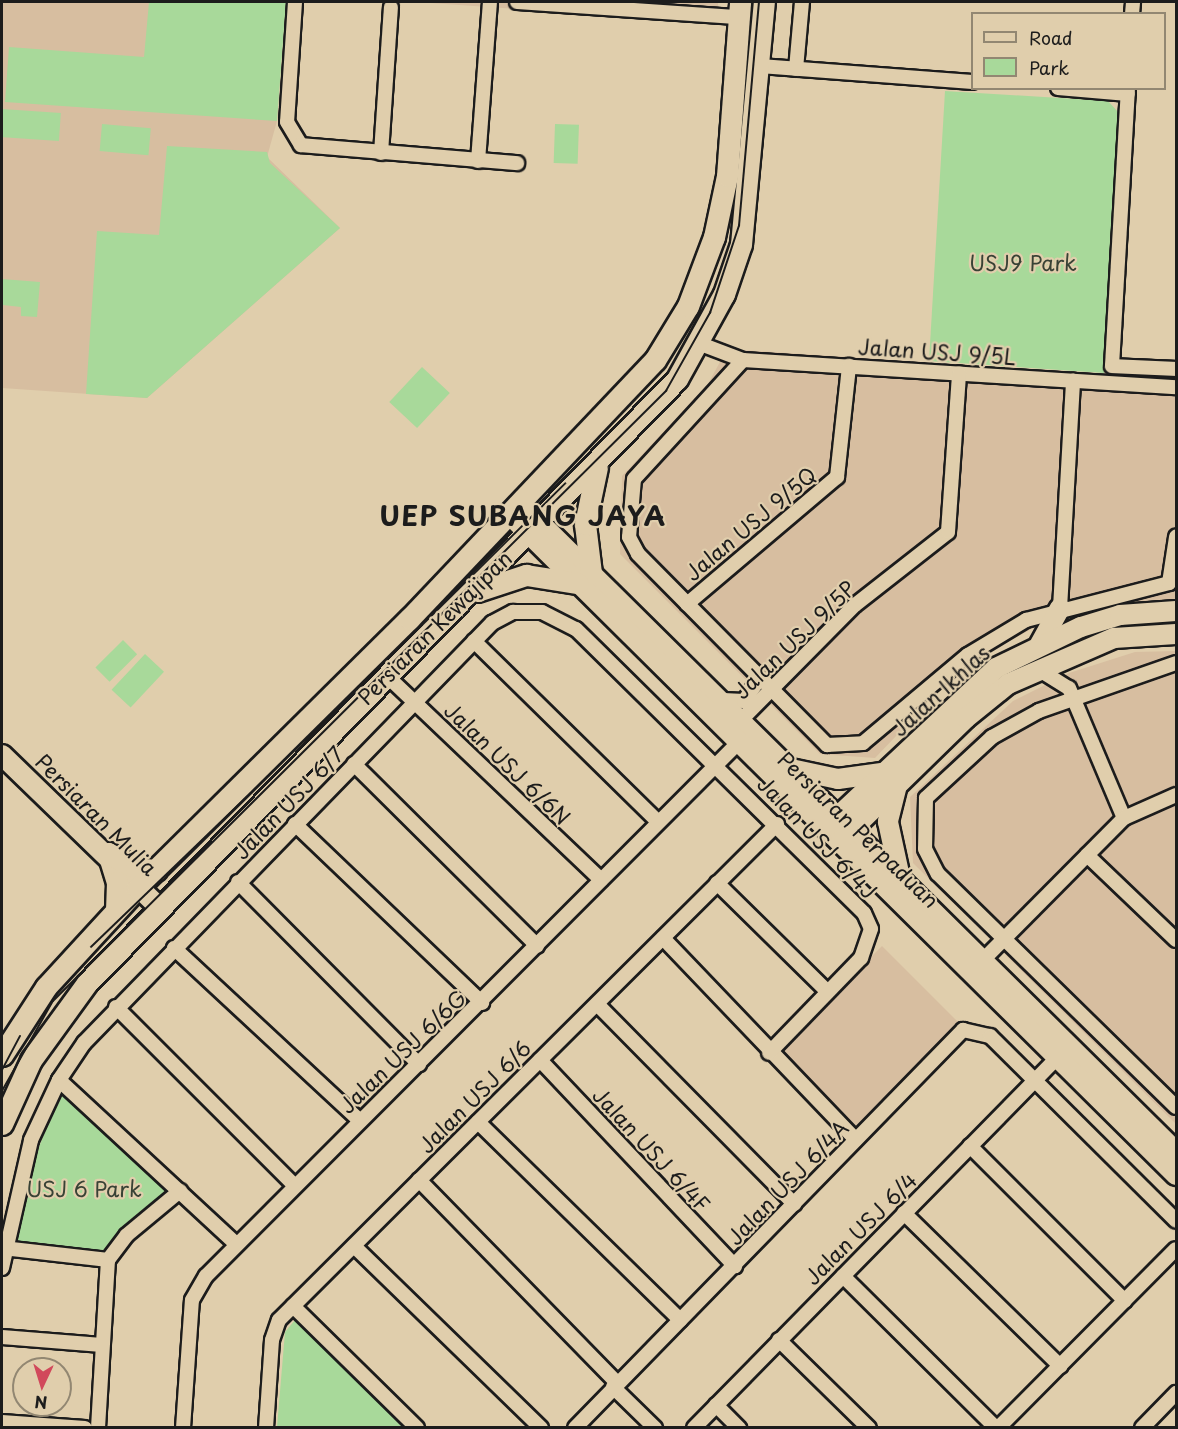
<!DOCTYPE html>
<style>
body{margin:0}
#map{position:relative;width:1178px;height:1429px;overflow:hidden;background:#e0ceac;font-family:"Playpen Sans",sans-serif}
div>[style]{position:absolute}
.built>*{inset:0;background:#d7bea0;transform-origin:0 0}
.green>*{inset:0;background:#a8d99a;transform-origin:0 0}
.roads{filter:drop-shadow(2px 0 #1c1c1c) drop-shadow(-2px 0 #1c1c1c) drop-shadow(0 2px #1c1c1c) drop-shadow(0 -2px #1c1c1c)}
.street>*{height:14px;margin:-7px;padding:0 7px;transform-origin:7px;border-radius:7px;background:#e0ceac}
.secondary>*{height:20px;margin:-10px;padding:0 10px;transform-origin:10px;border-radius:10px;background:#e0ceac}
.primary>*{height:21px;margin:-10.5px;padding:0 10.5px;transform-origin:10.5px;border-radius:10.5px;background:#e0ceac}
.tram>*{height:1.5px;margin:-0.75px;padding:0 0.75px;transform-origin:0.75px;border-radius:0.75px;background:#1c1c1c}
span{translate:-50% -50%;white-space:nowrap;text-align:center;line-height:1.15;-webkit-text-stroke:4.5px #e0ceac;paint-order:stroke}
.park-label{font-size:21px;color:#384235}
.street-label{font-size:21px;color:#1c1c1c}
.district-label{font-size:27px;color:#1c1c1c;font-weight:700;letter-spacing:1.5px}
.frame{position:absolute;inset:0;border:3px solid #1c1c1c;pointer-events:none}
.legend{position:absolute;left:971px;top:12px;width:195px;height:78px;box-sizing:border-box;background:#e0ceac;border:2px solid #928772;margin:0;padding:8px 10px;list-style:none;font-size:18px;color:#1c1c1c}
.legend li{display:flex;align-items:center;gap:12px;height:30px}
.legend b{width:30px;border:2px solid #928772}
.north{position:absolute;left:12px;top:1357px;width:60px;height:60px;box-sizing:border-box;background:#e0ceac;border:2px solid #928772;border-radius:50%;rotate:184deg;font-size:16px;font-weight:700;line-height:24px;text-align:center;color:#1c1c1c}
.north::after{content:'';display:block;margin:auto;width:21px;height:27px;background:#d1495b;clip-path:polygon(50% 0,100% 100%,50% 72%,0 100%)}
</style>
<div id="map">
<div class="built">
<div style="clip-path:polygon(2px 2px,286px 2px,277px 121px,267px 157px,340px 228px,147px 398px,2px 388px)"></div>
<div style="clip-path:polygon(416px 2px,718px 2px,719px 24px,544px 11px)"></div>
<div style="clip-path:polygon(727px 349px,1176px 379px,1176px 599px,1095px 605px,1045px 622px,988px 652px,943px 687px,875px 758px,820px 754px,620px 554px,622px 476px,708px 384px)"></div>
<div style="clip-path:polygon(1176px 651px,1176px 1124px,913px 863px,910px 797px,1013px 701px,1069px 673px,1135px 652px)"></div>
<div style="left:882px;top:946px;width:109px;height:147px;rotate:45deg"></div>
</div>
<div class="green">
<div style="clip-path:polygon(149px 2px,286px 2px,277px 121px,5px 102px,9px 47px,144px 57px)"></div>
<div style="clip-path:polygon(945px 91px,1108px 101px,1119px 113px,1104px 373px,929px 361px)"></div>
<div style="left:2px;top:109px;width:59px;height:28px;rotate:4deg"></div>
<div style="left:102px;top:124px;width:49px;height:27px;rotate:5deg"></div>
<div style="left:555px;top:124px;width:24px;height:39px;rotate:2deg"></div>
<div style="clip-path:polygon(167px 146px,267px 152px,270px 163px,340px 228px,147px 398px,86px 394px,97px 231px,159px 235px)"></div>
<div style="clip-path:polygon(2px 279px,40px 282px,37px 317px,21px 316px,21px 307px,3px 305px,2px 315px)"></div>
<div style="left:422px;top:367px;width:38px;height:48px;rotate:43deg"></div>
<div style="left:123px;top:640px;width:20px;height:39px;rotate:45deg"></div>
<div style="left:145px;top:654px;width:26px;height:49px;rotate:43deg"></div>
<div style="clip-path:polygon(61px 1091px,169px 1189px,130px 1220px,104px 1253px,7px 1245px,31px 1154px,35px 1157px)"></div>
<div style="clip-path:polygon(295px 1320px,405px 1427px,277px 1427px,285px 1332px)"></div>
</div>
<div class="roads">
<div class="street">
<div style="left:295px;top:2px;width:120px;rotate:93.8deg"></div>
<div style="left:287px;top:122px;width:27px;rotate:59deg"></div>
<div style="left:301px;top:145px;width:217px;rotate:4.8deg"></div>
<div style="left:517px;top:2px;width:223px;rotate:3.9deg"></div>
<div style="left:1132px;top:14px;width:12px;rotate:-85deg"></div>
<div style="left:760px;top:66px;width:213px;rotate:4.3deg"></div>
<div style="left:796px;top:69px;width:67px;rotate:-84.9deg"></div>
<div style="left:1058px;top:88px;width:70px;rotate:4.9deg"></div>
<div style="left:1128px;top:88px;width:278px;rotate:93.3deg"></div>
<div style="left:1112px;top:366px;width:64px;rotate:2.7deg"></div>
<div style="left:381px;top:153px;width:146px;rotate:-86.1deg"></div>
<div style="left:478px;top:161px;width:159px;rotate:-85.7deg"></div>
<div style="left:698px;top:343px;width:48px;rotate:20.7deg"></div>
<div style="left:743px;top:360px;width:434px;rotate:3.6deg"></div>
<div style="left:743px;top:360px;width:161px;rotate:132.5deg"></div>
<div style="left:634px;top:479px;width:58px;rotate:94.9deg"></div>
<div style="left:629px;top:537px;width:19px;rotate:62deg"></div>
<div style="left:638px;top:554px;width:269px;rotate:45.3deg"></div>
<div style="left:827px;top:745px;width:36px;rotate:-3deg"></div>
<div style="left:863px;top:743px;width:137px;rotate:-40deg"></div>
<div style="left:968px;top:655px;width:68px;rotate:-31.1deg"></div>
<div style="left:1026px;top:620px;width:148px;rotate:-14.5deg"></div>
<div style="left:1169px;top:583px;width:47px;rotate:-81.3deg"></div>
<div style="left:687px;top:604px;width:197px;rotate:-40.3deg"></div>
<div style="left:837px;top:477px;width:112px;rotate:-83.8deg"></div>
<div style="left:1060px;top:608px;width:228px;rotate:-86.7deg"></div>
<div style="left:474px;top:641px;width:258px;rotate:44.5deg"></div>
<div style="left:1176px;top:663px;width:145px;rotate:160.7deg"></div>
<div style="left:1039px;top:711px;width:54px;rotate:151deg"></div>
<div style="left:992px;top:737px;width:90px;rotate:137.3deg"></div>
<div style="left:926px;top:798px;width:51px;rotate:91.1deg"></div>
<div style="left:925px;top:849px;width:28px;rotate:63deg"></div>
<div style="left:938px;top:874px;width:333px;rotate:44.4deg"></div>
<div style="left:1038px;top:669px;width:36px;rotate:32deg"></div>
<div style="left:1069px;top:688px;width:141px;rotate:67.1deg"></div>
<div style="left:386px;top:675px;width:297px;rotate:43.6deg"></div>
<div style="left:723px;top:700px;width:21px;rotate:3deg"></div>
<div style="left:744px;top:701px;width:28px;rotate:-55deg"></div>
<div style="left:741px;top:720px;width:162px;rotate:-45.3deg"></div>
<div style="left:855px;top:605px;width:118px;rotate:-38.1deg"></div>
<div style="left:948px;top:532px;width:159px;rotate:-86deg"></div>
<div style="left:354px;top:764px;width:258px;rotate:44.8deg"></div>
<div style="left:295px;top:824px;width:259px;rotate:43.7deg"></div>
<div style="left:1087px;top:855px;width:123px;rotate:43.7deg"></div>
<div style="left:238px;top:882px;width:257px;rotate:45.2deg"></div>
<div style="left:717px;top:883px;width:154px;rotate:44.5deg"></div>
<div style="left:663px;top:938px;width:279px;rotate:46.3deg"></div>
<div style="left:174px;top:948px;width:254px;rotate:42.9deg"></div>
<div style="left:978px;top:965px;width:207px;rotate:-45.2deg"></div>
<div style="left:1124px;top:818px;width:57px;rotate:-23.9deg"></div>
<div style="left:597px;top:1004px;width:281px;rotate:45.4deg"></div>
<div style="left:116px;top:1007px;width:253px;rotate:45deg"></div>
<div style="left:540px;top:1060px;width:284px;rotate:46.6deg"></div>
<div style="left:59px;top:1080px;width:241px;rotate:42.8deg"></div>
<div style="left:478px;top:1122px;width:283px;rotate:44.4deg"></div>
<div style="left:970px;top:1146px;width:219px;rotate:45deg"></div>
<div style="left:419px;top:1180px;width:284px;rotate:45.7deg"></div>
<div style="left:904px;top:1213px;width:219px;rotate:44.4deg"></div>
<div style="left:354px;top:1246px;width:261px;rotate:44.2deg"></div>
<div style="left:3px;top:1248px;width:106px;rotate:6.5deg"></div>
<div style="left:2px;top:1268px;width:131px;rotate:-77.2deg"></div>
<div style="left:31px;top:1140px;width:66px;rotate:-65deg"></div>
<div style="left:59px;top:1080px;width:45px;rotate:-56deg"></div>
<div style="left:84px;top:1043px;width:586px;rotate:-45.83deg"></div>
<div style="left:492px;top:623px;width:24px;rotate:-28deg"></div>
<div style="left:513px;top:612px;width:29px"></div>
<div style="left:542px;top:612px;width:38px;rotate:27deg"></div>
<div style="left:576px;top:629px;width:404px;rotate:44.6deg"></div>
<div style="left:864px;top:913px;width:17px;rotate:66deg"></div>
<div style="left:871px;top:929px;width:31px;rotate:109deg"></div>
<div style="left:861px;top:958px;width:132px;rotate:134.1deg"></div>
<div style="left:843px;top:1276px;width:216px;rotate:44.8deg"></div>
<div style="left:293px;top:1306px;width:174px;rotate:44.5deg"></div>
<div style="left:2px;top:1337px;width:100px;rotate:4.6deg"></div>
<div style="left:779px;top:1340px;width:126px;rotate:44.4deg"></div>
<div style="left:613px;top:1387px;width:59px;rotate:44.3deg"></div>
<div style="left:716px;top:1405px;width:33px;rotate:45deg"></div>
<div style="left:2px;top:1422px;width:83px;rotate:4.1deg"></div>
<div style="left:98px;top:1428px;width:168px;rotate:-86.6deg"></div>
<div style="left:108px;top:1260px;width:31px;rotate:-53deg"></div>
<div style="left:127px;top:1235px;width:69px;rotate:-39.7deg"></div>
<div style="left:183px;top:1428px;width:128px;rotate:-86deg"></div>
<div style="left:192px;top:1300px;width:28px;rotate:-60deg"></div>
<div style="left:206px;top:1276px;width:752px;rotate:-45.05deg"></div>
<div style="left:266px;top:1428px;width:88px;rotate:-86.1deg"></div>
<div style="left:272px;top:1340px;width:21px;rotate:-71deg"></div>
<div style="left:279px;top:1320px;width:703px;rotate:-44.88deg"></div>
<div style="left:575px;top:1428px;width:556px;rotate:-45.73deg"></div>
<div style="left:963px;top:1030px;width:28px;rotate:13deg"></div>
<div style="left:990px;top:1036px;width:262px;rotate:44.8deg"></div>
<div style="left:694px;top:1428px;width:518px;rotate:-45.55deg"></div>
<div style="left:998px;top:1428px;width:252px;rotate:-45.2deg"></div>
<div style="left:1142px;top:1428px;width:49px;rotate:-45.8deg"></div>
</div>
<div class="secondary">
<div style="left:521px;top:504px;width:921px;rotate:44.69deg"></div>
<div style="left:510px;top:515px;width:938px;rotate:44.74deg"></div>
<div style="left:1040px;top:644px;width:41px;rotate:-60.9deg"></div>
<div style="left:2px;top:755px;width:219px;rotate:44.1deg"></div>
<div style="left:791px;top:769px;width:48px;rotate:12deg"></div>
<div style="left:838px;top:779px;width:44px;rotate:-7.8deg"></div>
<div style="left:897px;top:785px;width:38px;rotate:104deg"></div>
<div style="left:888px;top:822px;width:52px;rotate:77.8deg"></div>
<div style="left:830px;top:824px;width:228px;rotate:-43.2deg"></div>
<div style="left:996px;top:668px;width:94px;rotate:-25.8deg"></div>
<div style="left:1081px;top:627px;width:41px;rotate:-17.1deg"></div>
<div style="left:1120px;top:615px;width:56px;rotate:-4.1deg"></div>
<div style="left:844px;top:837px;width:170px;rotate:-44.3deg"></div>
<div style="left:966px;top:718px;width:54px;rotate:-39deg"></div>
<div style="left:1008px;top:684px;width:116px;rotate:-23.5deg"></div>
<div style="left:1114px;top:638px;width:62px;rotate:-3.7deg"></div>
</div>
<div class="primary">
<div style="left:591px;top:573px;width:49px;rotate:-97deg"></div>
<div style="left:585px;top:524px;width:58px;rotate:-78.1deg"></div>
<div style="left:477px;top:591px;width:52px;rotate:-18.1deg"></div>
<div style="left:526px;top:575px;width:52px;rotate:8.9deg"></div>
<div style="left:108px;top:853px;width:30px;rotate:73deg"></div>
<div style="left:117px;top:882px;width:28px;rotate:92deg"></div>
<div style="left:108px;top:853px;width:32px;rotate:28deg"></div>
<div style="left:136px;top:868px;width:20px;rotate:6deg"></div>
<div style="left:2px;top:1055px;width:81px;rotate:-57.1deg"></div>
<div style="left:46px;top:987px;width:134px;rotate:-47.4deg"></div>
<div style="left:137px;top:888px;width:383px;rotate:-44.7deg"></div>
<div style="left:409px;top:619px;width:357px;rotate:-46.5deg"></div>
<div style="left:655px;top:360px;width:63px;rotate:-58.6deg"></div>
<div style="left:688px;top:306px;width:74px;rotate:-69.4deg"></div>
<div style="left:714px;top:237px;width:62px;rotate:-78deg"></div>
<div style="left:727px;top:176px;width:174px;rotate:-85.7deg"></div>
<div style="left:2px;top:1124px;width:70px;rotate:-65.6deg"></div>
<div style="left:31px;top:1060px;width:95px;rotate:-54deg"></div>
<div style="left:87px;top:983px;width:844px;rotate:-45.67deg"></div>
<div style="left:677px;top:379px;width:97px;rotate:-61.1deg"></div>
<div style="left:724px;top:294px;width:53px;rotate:-71.2deg"></div>
<div style="left:741px;top:244px;width:243px;rotate:-84.6deg"></div>
</div>
</div>
<div class="tram">
<div style="left:305px;top:741px;width:366px;rotate:-44.7deg"></div>
<div style="left:91px;top:947px;width:216px;rotate:-43.9deg"></div>
<div style="left:2px;top:1070px;width:38px;rotate:-62deg"></div>
<div style="left:2px;top:1091px;width:103px;rotate:-60.5deg"></div>
<div style="left:53px;top:1001px;width:865px;rotate:-44.86deg"></div>
<div style="left:666px;top:391px;width:90px;rotate:-60.6deg"></div>
<div style="left:710px;top:313px;width:92px;rotate:-71.6deg"></div>
<div style="left:739px;top:226px;width:225px;rotate:-84.9deg"></div>
</div>
<div class="park-label">
<span style="left:1023px;top:262px">USJ9 Park</span>
<span style="left:84px;top:1188px">USJ 6 Park</span>
</div>
<div class="street-label">
<span style="left:937px;top:351px;rotate:4deg">Jalan USJ 9/5L</span>
<span style="left:750px;top:523px;rotate:-40deg">Jalan USJ 9/5Q</span>
<span style="left:434px;top:627px;rotate:-45deg">Persiaran Kewajipan</span>
<span style="left:794px;top:639px;rotate:-44deg">Jalan USJ 9/5P</span>
<span style="left:940px;top:690px;rotate:-42deg">Jalan Ikhlas</span>
<span style="left:508px;top:763px;rotate:44deg">Jalan USJ 6/6N</span>
<span style="left:288px;top:802px;rotate:-46deg">Jalan USJ 6/7</span>
<span style="left:97px;top:814px;rotate:45deg">Persiaran Mulia</span>
<span style="left:859px;top:829px;rotate:44deg">Persiaran Perpaduan</span>
<span style="left:818px;top:837px;rotate:46deg">Jalan USJ 6/4J</span>
<span style="left:402px;top:1051px;rotate:-44deg">Jalan USJ 6/6G</span>
<span style="left:474px;top:1096px;rotate:-45deg">Jalan USJ 6/6</span>
<span style="left:652px;top:1149px;rotate:47deg">Jalan USJ 6/4F</span>
<span style="left:787px;top:1182px;rotate:-46deg">Jalan USJ 6/4A</span>
<span style="left:860px;top:1228px;rotate:-45deg">Jalan USJ 6/4</span>
</div>
<div class="district-label">
<span style="left:523px;top:515px">UEP SUBANG JAYA</span>
</div>
<div class="frame"></div>
<ul class="legend">
<li><b style="height:8px;background:#e0ceac"></b>Road</li>
<li><b style="height:16px;background:#a8d99a"></b>Park</li>
</ul>
<div class="north">N</div>
</div>
